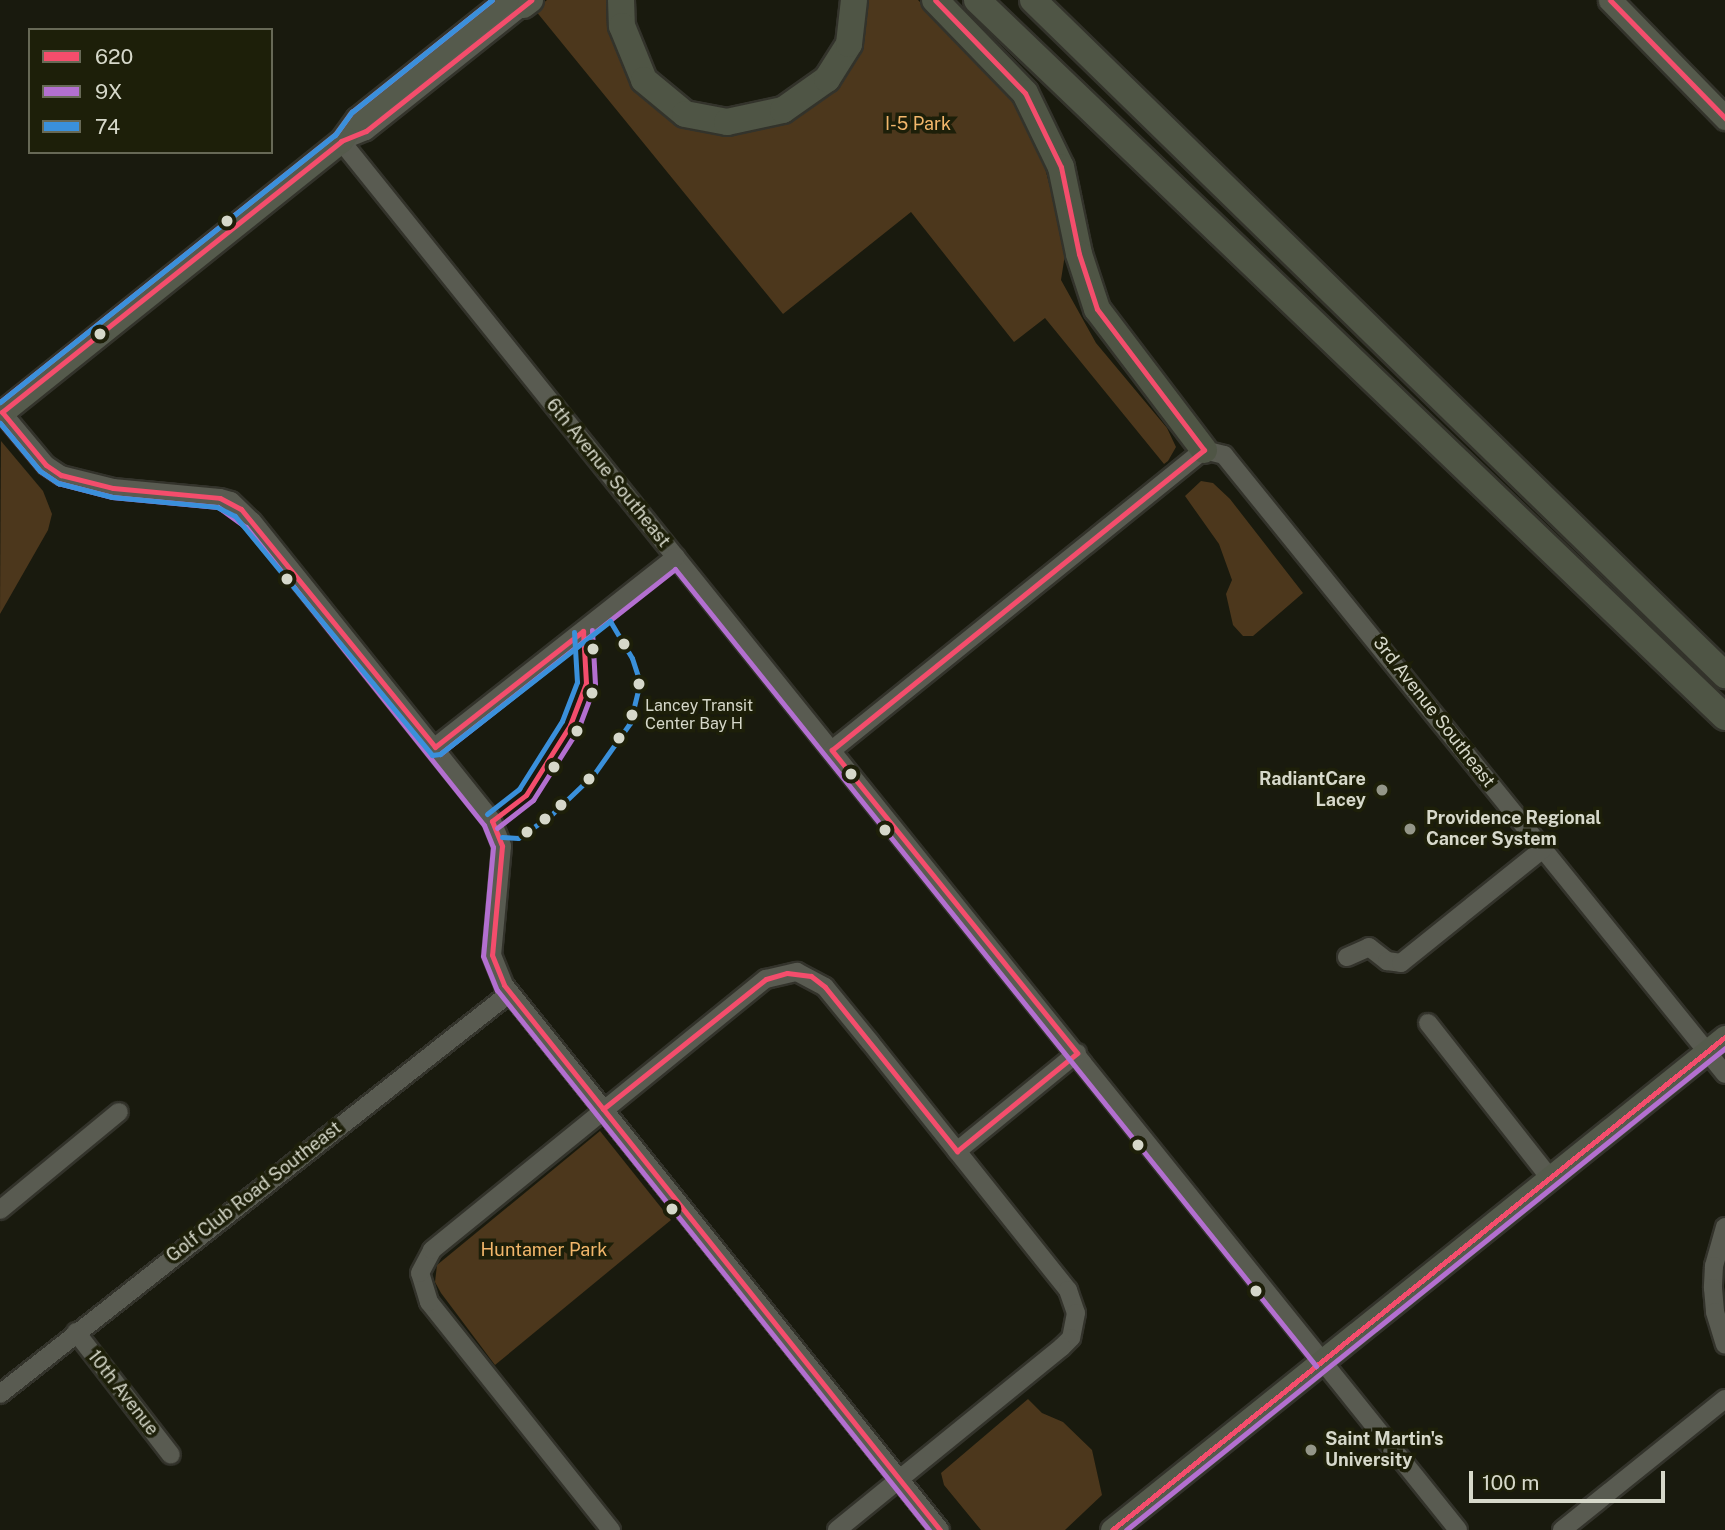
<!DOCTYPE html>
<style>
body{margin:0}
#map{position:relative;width:1725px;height:1530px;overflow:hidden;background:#191a0e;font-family:"Public Sans",sans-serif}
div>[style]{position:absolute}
.green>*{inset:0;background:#4c371c}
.roads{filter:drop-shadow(2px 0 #33332b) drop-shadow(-2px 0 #33332b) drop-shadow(0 2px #33332b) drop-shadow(0 -2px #33332b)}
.minor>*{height:18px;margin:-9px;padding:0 9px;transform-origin:9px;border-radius:9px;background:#595b51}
.major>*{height:23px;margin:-11.5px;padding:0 11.5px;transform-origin:11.5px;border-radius:11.5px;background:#555a4c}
.highway>*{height:26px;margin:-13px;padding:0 13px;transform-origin:13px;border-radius:13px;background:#4f5545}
.bus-1>*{height:5px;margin:-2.5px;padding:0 2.5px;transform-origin:2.5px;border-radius:2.5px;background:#f44d6c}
.bus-2>*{height:5px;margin:-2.5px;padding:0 2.5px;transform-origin:2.5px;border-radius:2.5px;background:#b36fd0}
.bus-3>*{height:5px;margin:-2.5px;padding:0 2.5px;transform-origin:2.5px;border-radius:2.5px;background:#3a90db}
.dots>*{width:19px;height:19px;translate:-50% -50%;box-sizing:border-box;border:4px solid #1d1f09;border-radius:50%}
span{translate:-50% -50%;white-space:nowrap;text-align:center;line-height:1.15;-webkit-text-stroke:7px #1d1f09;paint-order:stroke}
.bus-label{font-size:16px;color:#d6d8ca}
.left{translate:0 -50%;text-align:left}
.park-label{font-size:18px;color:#f3b76b}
.street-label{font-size:18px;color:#d6d8ca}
.poi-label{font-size:18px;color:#d6d8ca;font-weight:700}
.right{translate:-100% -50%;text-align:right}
.legend{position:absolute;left:28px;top:28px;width:245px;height:126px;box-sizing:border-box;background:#1d1f09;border:2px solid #676956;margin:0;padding:9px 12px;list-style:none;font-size:21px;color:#d6d8ca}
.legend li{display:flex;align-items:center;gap:14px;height:35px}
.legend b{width:35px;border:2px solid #676956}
.scale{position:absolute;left:1469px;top:1471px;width:196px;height:32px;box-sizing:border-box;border:4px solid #d6d8ca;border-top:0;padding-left:9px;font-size:21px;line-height:24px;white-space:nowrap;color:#d6d8ca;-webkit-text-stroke:5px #1d1f09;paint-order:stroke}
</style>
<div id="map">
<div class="green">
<div style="clip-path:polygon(547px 0,608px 0,612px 25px,679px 123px,711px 133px,731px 133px,783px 125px,840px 85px,852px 63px,865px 0,918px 0,1011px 95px,1039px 145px,1066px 248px,1061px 280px,1096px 343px,1167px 428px,1176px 447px,1168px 461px,1164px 464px,1045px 318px,1014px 342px,911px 212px,783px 314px,535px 10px)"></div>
<div style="clip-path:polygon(1px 441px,43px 491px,52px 514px,48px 530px,0 614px)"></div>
<div style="clip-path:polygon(1201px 481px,1213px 483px,1230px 499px,1303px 593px,1253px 636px,1243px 636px,1233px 625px,1226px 594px,1232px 580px,1219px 544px,1185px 496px)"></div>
<div style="clip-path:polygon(600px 1131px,671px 1220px,495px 1365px,441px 1293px,435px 1282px,437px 1265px)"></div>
<div style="clip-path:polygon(1028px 1399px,1042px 1413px,1063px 1422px,1092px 1450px,1102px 1495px,1065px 1530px,981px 1530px,944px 1485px,941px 1473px)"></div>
</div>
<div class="roads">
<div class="minor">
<div style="left:523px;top:6px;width:201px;rotate:141.5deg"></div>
<div style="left:366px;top:131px;width:27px;rotate:158deg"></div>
<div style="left:341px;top:141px;width:1782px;rotate:51.19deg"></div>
<div style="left:0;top:410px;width:72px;rotate:50.1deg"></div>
<div style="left:46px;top:465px;width:18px;rotate:34deg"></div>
<div style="left:61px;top:475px;width:54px;rotate:14deg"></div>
<div style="left:113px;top:488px;width:107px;rotate:5.3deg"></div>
<div style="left:220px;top:498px;width:11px;rotate:15deg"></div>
<div style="left:231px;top:501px;width:29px;rotate:44deg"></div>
<div style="left:252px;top:521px;width:384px;rotate:51.3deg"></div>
<div style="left:492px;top:821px;width:27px;rotate:68deg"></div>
<div style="left:502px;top:846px;width:109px;rotate:95.2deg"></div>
<div style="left:492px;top:955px;width:32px;rotate:68deg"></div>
<div style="left:504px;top:985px;width:698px;rotate:51.34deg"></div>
<div style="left:435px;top:747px;width:307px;rotate:-38.3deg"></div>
<div style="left:832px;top:750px;width:478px;rotate:-38.9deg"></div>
<div style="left:1204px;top:450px;width:21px;rotate:14deg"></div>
<div style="left:1224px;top:455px;width:796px;rotate:51.01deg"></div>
<div style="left:1347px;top:957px;width:24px;rotate:-24deg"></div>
<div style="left:1369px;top:947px;width:23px;rotate:38deg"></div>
<div style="left:1387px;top:961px;width:14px;rotate:8deg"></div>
<div style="left:1401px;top:963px;width:182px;rotate:-38.8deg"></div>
<div style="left:1428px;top:1023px;width:197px;rotate:51.8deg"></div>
<div style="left:957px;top:1151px;width:155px;rotate:-39.2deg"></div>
<div style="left:0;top:1210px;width:154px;rotate:-39.5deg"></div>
<div style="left:1725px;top:1227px;width:41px;rotate:105.8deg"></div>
<div style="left:1714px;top:1266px;width:22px;rotate:93deg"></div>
<div style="left:1713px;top:1288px;width:24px;rotate:85deg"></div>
<div style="left:1715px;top:1312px;width:34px;rotate:73deg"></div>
<div style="left:76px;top:1332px;width:155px;rotate:52.3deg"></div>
<div style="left:0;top:1394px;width:649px;rotate:-38.18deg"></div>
<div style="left:611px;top:1530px;width:292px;rotate:-128.6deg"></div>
<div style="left:429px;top:1302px;width:30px;rotate:-107deg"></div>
<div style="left:420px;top:1273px;width:26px;rotate:-62deg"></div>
<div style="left:432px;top:1250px;width:430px;rotate:-39.1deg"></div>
<div style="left:766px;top:979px;width:32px;rotate:-13deg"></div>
<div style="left:797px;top:972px;width:32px;rotate:28deg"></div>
<div style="left:825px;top:987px;width:71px;rotate:50.7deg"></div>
<div style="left:870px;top:1042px;width:317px;rotate:51.4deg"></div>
<div style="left:1068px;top:1290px;width:24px;rotate:71deg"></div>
<div style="left:1076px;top:1313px;width:25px;rotate:101deg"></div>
<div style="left:1071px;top:1338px;width:13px;rotate:135deg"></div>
<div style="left:1062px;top:1347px;width:290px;rotate:140.9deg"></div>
<div style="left:1562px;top:1530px;width:209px;rotate:-38.8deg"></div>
</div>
<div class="major">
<div style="left:1610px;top:0;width:165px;rotate:45.7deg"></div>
<div style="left:523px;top:6px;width:10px;rotate:-37deg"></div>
<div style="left:0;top:414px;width:437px;rotate:-38.7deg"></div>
<div style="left:341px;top:141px;width:27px;rotate:-54deg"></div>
<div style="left:357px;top:119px;width:191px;rotate:-38.6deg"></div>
<div style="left:1112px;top:1530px;width:787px;rotate:-38.81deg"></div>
</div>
<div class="highway">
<div style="left:621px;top:0;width:26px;rotate:88deg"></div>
<div style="left:622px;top:26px;width:58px;rotate:67.8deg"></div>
<div style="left:644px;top:80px;width:53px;rotate:39.7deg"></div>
<div style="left:685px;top:114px;width:43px;rotate:10.8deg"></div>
<div style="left:727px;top:122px;width:57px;rotate:-12.1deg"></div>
<div style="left:783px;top:110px;width:54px;rotate:-35.2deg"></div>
<div style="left:827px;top:79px;width:41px;rotate:-57.8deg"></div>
<div style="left:849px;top:44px;width:44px;rotate:-83.5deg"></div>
<div style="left:935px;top:0;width:129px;rotate:45.9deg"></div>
<div style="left:1025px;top:93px;width:82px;rotate:64.1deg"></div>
<div style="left:1061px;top:167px;width:89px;rotate:78.3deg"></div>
<div style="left:1079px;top:254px;width:58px;rotate:71.9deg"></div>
<div style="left:1097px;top:309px;width:177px;rotate:52.8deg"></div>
<div style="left:977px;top:0;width:1036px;rotate:43.79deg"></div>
<div style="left:1033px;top:0;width:967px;rotate:44.29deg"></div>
</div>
</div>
<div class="bus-1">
<div style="left:1610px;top:0;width:165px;rotate:45.7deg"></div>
<div style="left:2px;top:412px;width:434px;rotate:-38.6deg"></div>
<div style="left:341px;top:141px;width:27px;rotate:-22deg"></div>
<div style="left:366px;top:131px;width:211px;rotate:-38.4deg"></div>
<div style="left:2px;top:412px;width:69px;rotate:50.3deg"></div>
<div style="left:46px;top:465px;width:18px;rotate:34deg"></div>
<div style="left:61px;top:475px;width:54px;rotate:14deg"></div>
<div style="left:113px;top:488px;width:107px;rotate:5.3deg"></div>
<div style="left:220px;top:498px;width:24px;rotate:28deg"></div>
<div style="left:241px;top:509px;width:307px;rotate:50.8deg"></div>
<div style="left:435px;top:747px;width:188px;rotate:-38.1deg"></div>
<div style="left:492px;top:821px;width:27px;rotate:68deg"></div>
<div style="left:502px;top:846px;width:109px;rotate:95.2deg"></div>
<div style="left:492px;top:955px;width:32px;rotate:68deg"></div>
<div style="left:504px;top:985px;width:698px;rotate:51.34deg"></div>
<div style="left:492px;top:821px;width:43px;rotate:-37.4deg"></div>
<div style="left:526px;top:795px;width:83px;rotate:-57.8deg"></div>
<div style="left:570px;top:725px;width:45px;rotate:-69.1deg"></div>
<div style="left:586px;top:683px;width:52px;rotate:-93.3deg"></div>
<div style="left:603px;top:1109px;width:208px;rotate:-38.6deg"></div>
<div style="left:766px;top:979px;width:22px;rotate:-16deg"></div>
<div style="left:787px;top:973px;width:24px;rotate:7deg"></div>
<div style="left:811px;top:976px;width:18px;rotate:38deg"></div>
<div style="left:825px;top:987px;width:211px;rotate:51.2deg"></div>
<div style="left:957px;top:1151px;width:155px;rotate:-39.2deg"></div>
<div style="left:1077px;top:1053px;width:390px;rotate:-129deg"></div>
<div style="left:832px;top:750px;width:478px;rotate:-38.9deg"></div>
<div style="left:1204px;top:450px;width:177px;rotate:-127.2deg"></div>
<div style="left:1097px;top:309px;width:58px;rotate:-108.1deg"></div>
<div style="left:1079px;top:254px;width:89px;rotate:-101.7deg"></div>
<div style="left:1061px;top:167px;width:82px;rotate:-115.9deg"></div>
<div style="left:1025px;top:93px;width:129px;rotate:-134.1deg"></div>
<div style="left:1112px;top:1530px;width:787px;rotate:-38.81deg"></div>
</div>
<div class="bus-2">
<div style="left:0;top:402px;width:428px;rotate:-38.6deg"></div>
<div style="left:335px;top:135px;width:29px;rotate:-54deg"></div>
<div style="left:352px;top:112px;width:179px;rotate:-38.7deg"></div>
<div style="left:0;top:423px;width:62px;rotate:50.2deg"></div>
<div style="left:40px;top:471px;width:22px;rotate:34deg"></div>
<div style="left:58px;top:483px;width:56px;rotate:14.5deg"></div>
<div style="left:112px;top:497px;width:106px;rotate:5.4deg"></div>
<div style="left:218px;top:507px;width:34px;rotate:36deg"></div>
<div style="left:246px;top:527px;width:381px;rotate:51.4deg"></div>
<div style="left:484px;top:825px;width:24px;rotate:68deg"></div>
<div style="left:493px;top:847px;width:109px;rotate:95.2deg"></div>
<div style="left:483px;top:956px;width:37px;rotate:68deg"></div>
<div style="left:497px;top:990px;width:692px;rotate:51.34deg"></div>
<div style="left:440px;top:754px;width:299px;rotate:-38.2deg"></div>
<div style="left:675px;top:569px;width:1023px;rotate:51.19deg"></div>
<div style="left:497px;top:828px;width:46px;rotate:-37.9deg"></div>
<div style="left:533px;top:800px;width:84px;rotate:-57.6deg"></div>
<div style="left:578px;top:729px;width:48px;rotate:-69.3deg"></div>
<div style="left:595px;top:684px;width:54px;rotate:-93.2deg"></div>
<div style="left:1126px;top:1530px;width:769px;rotate:-38.82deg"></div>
</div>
<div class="bus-3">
<div style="left:0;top:402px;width:428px;rotate:-38.6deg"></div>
<div style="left:335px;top:135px;width:29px;rotate:-54deg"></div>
<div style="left:352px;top:112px;width:179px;rotate:-38.7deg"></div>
<div style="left:0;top:423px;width:62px;rotate:50.2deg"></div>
<div style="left:40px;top:471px;width:22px;rotate:34deg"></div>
<div style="left:58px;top:483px;width:56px;rotate:14.5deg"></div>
<div style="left:112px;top:497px;width:105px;rotate:5.4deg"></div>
<div style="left:217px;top:507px;width:20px;rotate:27deg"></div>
<div style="left:235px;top:516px;width:310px;rotate:50.5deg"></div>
<div style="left:432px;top:755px;width:8px;rotate:-7deg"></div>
<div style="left:440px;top:754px;width:216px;rotate:-38deg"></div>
<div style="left:610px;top:621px;width:43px;rotate:59.3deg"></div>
<div style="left:632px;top:658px;width:25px;rotate:72deg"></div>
<div style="left:640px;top:682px;width:42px;rotate:103.7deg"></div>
<div style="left:630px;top:723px;width:62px;rotate:125.2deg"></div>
<div style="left:594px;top:774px;width:59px;rotate:136.4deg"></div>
<div style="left:551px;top:815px;width:40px;rotate:145.1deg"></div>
<div style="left:518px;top:838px;width:16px;rotate:-176deg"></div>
<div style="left:487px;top:814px;width:41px;rotate:-38deg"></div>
<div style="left:519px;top:789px;width:80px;rotate:-57.7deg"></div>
<div style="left:562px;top:721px;width:42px;rotate:-69deg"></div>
<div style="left:577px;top:682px;width:50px;rotate:-93.4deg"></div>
</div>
<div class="dots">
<div style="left:227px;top:221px;background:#d6d8ca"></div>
<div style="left:100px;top:334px;background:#d6d8ca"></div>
<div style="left:287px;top:579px;background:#d6d8ca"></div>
<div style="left:624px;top:644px;background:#d6d8ca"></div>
<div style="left:593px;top:649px;background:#d6d8ca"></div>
<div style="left:639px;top:684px;background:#d6d8ca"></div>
<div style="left:592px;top:693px;background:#d6d8ca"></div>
<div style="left:632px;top:715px;background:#d6d8ca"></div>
<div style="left:577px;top:731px;background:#d6d8ca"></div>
<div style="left:619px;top:738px;background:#d6d8ca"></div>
<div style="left:554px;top:767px;background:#d6d8ca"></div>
<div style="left:851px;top:774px;background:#d6d8ca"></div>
<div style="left:589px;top:779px;background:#d6d8ca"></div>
<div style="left:1382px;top:790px;background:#949688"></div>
<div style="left:561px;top:805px;background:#d6d8ca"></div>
<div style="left:545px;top:819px;background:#d6d8ca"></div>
<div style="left:1410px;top:829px;background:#949688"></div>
<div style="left:885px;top:830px;background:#d6d8ca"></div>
<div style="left:527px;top:832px;background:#d6d8ca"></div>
<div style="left:1138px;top:1145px;background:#d6d8ca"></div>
<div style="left:672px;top:1209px;background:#d6d8ca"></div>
<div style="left:1256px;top:1291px;background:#d6d8ca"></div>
<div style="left:1311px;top:1450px;background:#949688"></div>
</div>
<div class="bus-label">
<span class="left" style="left:645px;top:715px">Lancey Transit<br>Center Bay H</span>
</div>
<div class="park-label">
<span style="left:918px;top:124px">I-5 Park</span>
<span style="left:544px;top:1250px">Huntamer Park</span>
</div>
<div class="street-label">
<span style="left:608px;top:473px;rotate:51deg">6th Avenue Southeast</span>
<span style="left:1434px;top:712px;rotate:52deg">3rd Avenue Southeast</span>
<span style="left:254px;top:1192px;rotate:-38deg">Golf Club Road Southeast</span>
<span style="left:123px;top:1393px;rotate:52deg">10th Avenue</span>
</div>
<div class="poi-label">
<span class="right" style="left:1366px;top:790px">RadiantCare<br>Lacey</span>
<span class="left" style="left:1426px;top:829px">Providence Regional<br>Cancer System</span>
<span class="left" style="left:1325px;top:1450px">Saint Martin's<br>University</span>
</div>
<ul class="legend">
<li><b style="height:9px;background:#f44d6c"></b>620</li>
<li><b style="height:9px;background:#b36fd0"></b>9X</li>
<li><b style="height:9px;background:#3a90db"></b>74</li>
</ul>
<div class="scale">100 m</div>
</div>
